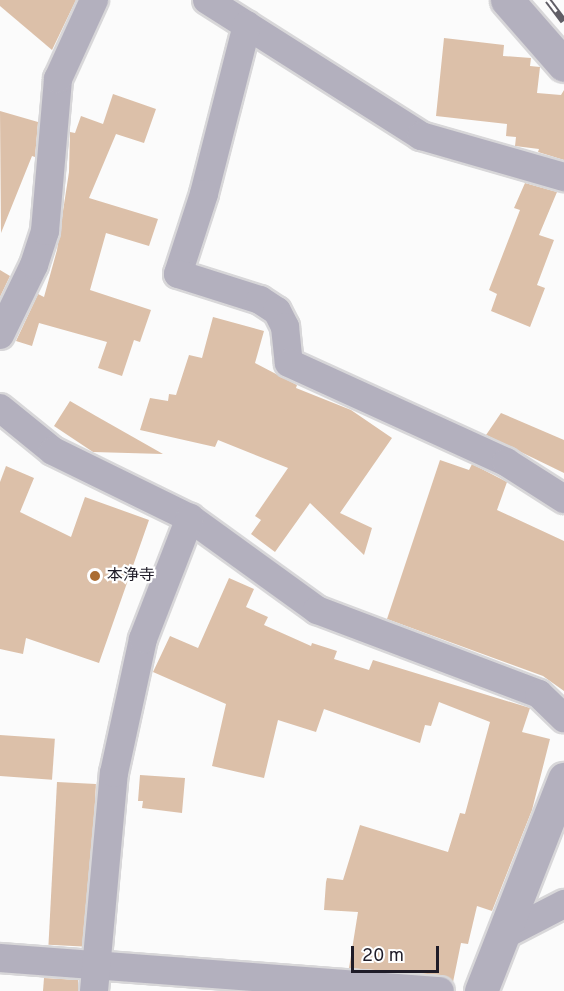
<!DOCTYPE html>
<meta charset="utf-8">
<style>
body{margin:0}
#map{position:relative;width:564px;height:991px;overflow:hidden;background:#fbfbfb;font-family:Overpass,"Noto Sans JP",sans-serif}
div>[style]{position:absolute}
.building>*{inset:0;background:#dcc0a9;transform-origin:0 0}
.roads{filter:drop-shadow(2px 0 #d8d7d9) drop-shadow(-2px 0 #d8d7d9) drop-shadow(0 2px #d8d7d9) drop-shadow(0 -2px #d8d7d9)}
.minor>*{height:28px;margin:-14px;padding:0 14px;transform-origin:14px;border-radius:14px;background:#b3b0be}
.tertiary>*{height:33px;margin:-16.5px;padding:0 16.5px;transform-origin:16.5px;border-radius:16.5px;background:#b3b0be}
.rail>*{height:7px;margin-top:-3.5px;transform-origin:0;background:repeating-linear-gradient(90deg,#fff 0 14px,#605e66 0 28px);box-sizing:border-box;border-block:2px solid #605e66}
.dots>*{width:16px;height:16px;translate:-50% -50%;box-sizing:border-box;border:3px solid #fff;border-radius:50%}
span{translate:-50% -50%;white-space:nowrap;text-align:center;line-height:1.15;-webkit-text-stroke:4.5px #fff;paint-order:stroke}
.poi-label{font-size:16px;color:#1f1c28}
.left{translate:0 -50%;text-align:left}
.scale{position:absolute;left:351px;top:946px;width:88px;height:27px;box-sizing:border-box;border:3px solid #1f1c28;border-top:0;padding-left:8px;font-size:18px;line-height:21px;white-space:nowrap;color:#1f1c28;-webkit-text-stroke:4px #fff;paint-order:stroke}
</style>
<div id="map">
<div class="building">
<div style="clip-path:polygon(0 0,76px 0,52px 50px,0 6px)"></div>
<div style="clip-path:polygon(444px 38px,504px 45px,503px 56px,531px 58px,530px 66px,540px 67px,537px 93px,561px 95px,564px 90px,564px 160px,538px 152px,539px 149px,515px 146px,516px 137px,506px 136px,507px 124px,436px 116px)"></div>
<div style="clip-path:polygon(113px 94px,156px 109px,144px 143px,116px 134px,89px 198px,158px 219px,149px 246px,106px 233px,90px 290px,151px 310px,140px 342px,134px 340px,122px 376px,98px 368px,107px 342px,39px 323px,32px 346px,16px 341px,38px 294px,44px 297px,57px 250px,69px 172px,70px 132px,75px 133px,81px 116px,103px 124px)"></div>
<div style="clip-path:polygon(0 111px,38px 122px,35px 157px,32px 156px,1px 233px)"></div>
<div style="clip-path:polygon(525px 183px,557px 192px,539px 235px,554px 240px,537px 285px,545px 288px,530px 327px,491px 311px,497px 294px,489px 290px,520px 210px,514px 208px)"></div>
<div style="clip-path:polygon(0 270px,10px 276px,0 297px)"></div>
<div style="clip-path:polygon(213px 317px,264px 331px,255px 363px,297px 385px,296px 388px,351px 410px,392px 438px,340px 513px,372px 528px,364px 555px,310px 503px,275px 552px,251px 534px,261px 520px,255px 516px,288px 468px,218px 440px,215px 447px,140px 430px,150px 398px,168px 401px,169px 394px,176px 395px,189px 355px,202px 358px)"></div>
<div style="clip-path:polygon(70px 401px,96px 416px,163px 454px,93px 452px,54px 426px)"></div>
<div style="clip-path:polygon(501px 413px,564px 440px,564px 473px,486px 435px)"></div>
<div style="clip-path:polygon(440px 460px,469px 470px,472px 464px,507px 482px,497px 510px,564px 541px,564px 691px,543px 676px,387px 619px)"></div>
<div style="clip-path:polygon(6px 466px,34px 478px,20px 512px,71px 537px,85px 497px,149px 520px,99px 663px,26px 638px,23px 654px,0 649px,0 482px)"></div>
<div style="clip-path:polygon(229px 578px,254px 589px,246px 607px,268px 617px,264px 625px,311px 646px,312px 643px,337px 651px,334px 659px,369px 670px,373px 660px,530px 708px,522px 732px,550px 739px,532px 810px,492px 911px,477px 906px,468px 944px,461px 943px,453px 982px,441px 975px,349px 968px,358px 912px,324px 910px,326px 882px,327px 878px,343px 880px,360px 825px,448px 852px,460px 813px,465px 814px,490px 722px,439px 702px,431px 726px,425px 725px,420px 743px,324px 709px,316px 732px,278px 720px,264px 778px,212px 766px,226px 704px,153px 672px,170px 636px,198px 648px)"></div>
<div style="left:0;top:735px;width:55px;height:41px;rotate:4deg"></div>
<div style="clip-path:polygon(140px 775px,185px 778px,182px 813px,142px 808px,143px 801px,138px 801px)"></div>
<div style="left:57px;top:782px;width:39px;height:163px;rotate:3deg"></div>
<div style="clip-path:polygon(44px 978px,78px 980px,78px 991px,43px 991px)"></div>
</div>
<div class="roads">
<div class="minor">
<div style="left:207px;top:0;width:254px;rotate:32.4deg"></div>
<div style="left:421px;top:136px;width:149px;rotate:16deg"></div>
<div style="left:247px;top:25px;width:174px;rotate:104.3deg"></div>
<div style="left:204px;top:194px;width:84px;rotate:108deg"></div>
<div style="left:178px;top:274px;width:86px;rotate:17.6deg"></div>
<div style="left:260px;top:300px;width:20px;rotate:33deg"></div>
<div style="left:277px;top:311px;width:18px;rotate:63deg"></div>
<div style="left:285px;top:327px;width:36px;rotate:84deg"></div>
<div style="left:289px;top:363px;width:239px;rotate:24.5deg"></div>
<div style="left:506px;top:462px;width:69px;rotate:32.5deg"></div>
<div style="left:0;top:335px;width:78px;rotate:-64.1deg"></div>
<div style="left:34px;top:265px;width:36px;rotate:-72deg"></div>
<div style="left:45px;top:231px;width:153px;rotate:-85.1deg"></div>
<div style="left:58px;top:79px;width:87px;rotate:-65.5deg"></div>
<div style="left:0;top:408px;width:68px;rotate:39.1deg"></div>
<div style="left:53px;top:451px;width:153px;rotate:26.1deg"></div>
<div style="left:190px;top:518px;width:157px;rotate:35.9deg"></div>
<div style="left:317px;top:610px;width:237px;rotate:20.7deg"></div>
<div style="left:539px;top:694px;width:35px;rotate:44deg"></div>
<div style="left:502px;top:936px;width:70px;rotate:-27.3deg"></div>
<div style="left:0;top:958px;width:441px;rotate:4.3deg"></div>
<div style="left:94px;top:991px;width:219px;rotate:-84.8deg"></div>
<div style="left:114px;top:773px;width:137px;rotate:-77.8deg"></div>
<div style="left:143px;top:639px;width:130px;rotate:-68.8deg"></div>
</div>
<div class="tertiary">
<div style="left:507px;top:0;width:86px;rotate:48.8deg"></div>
<div style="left:481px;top:991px;width:228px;rotate:-68.6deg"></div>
</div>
</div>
<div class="rail">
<div style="left:548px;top:0;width:26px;rotate:53deg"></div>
</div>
<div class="dots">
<div style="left:95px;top:576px;background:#ab6d32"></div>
</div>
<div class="poi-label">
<span class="left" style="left:107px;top:576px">本浄寺</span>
</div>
<div class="scale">20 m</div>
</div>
